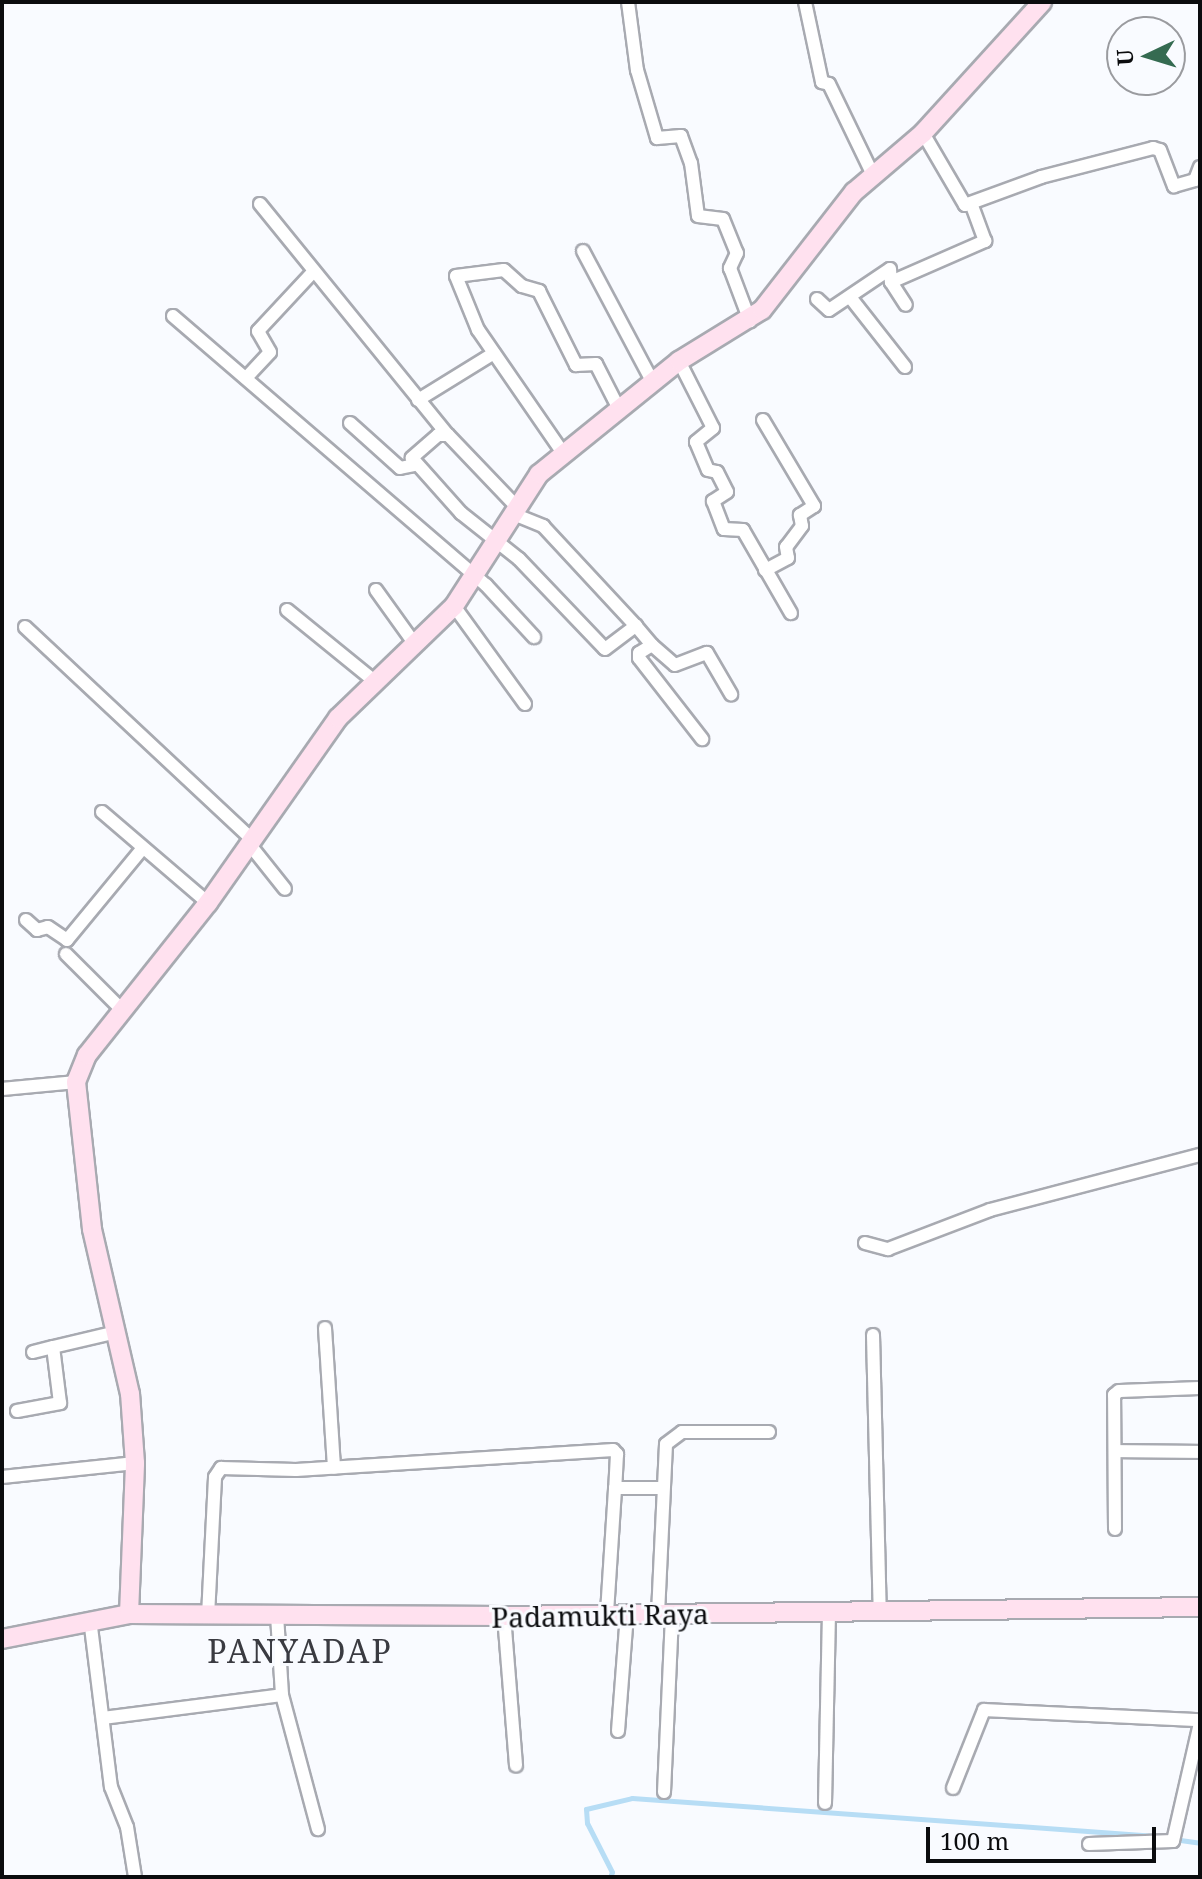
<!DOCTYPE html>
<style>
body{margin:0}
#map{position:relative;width:1202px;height:1879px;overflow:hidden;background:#f9fbff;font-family:"Noto Serif",serif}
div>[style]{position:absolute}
.stream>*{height:5px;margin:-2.5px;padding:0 2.5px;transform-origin:2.5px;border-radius:2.5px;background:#b7ddf5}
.roads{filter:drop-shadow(2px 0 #a8aab1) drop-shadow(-2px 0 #a8aab1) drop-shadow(0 2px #a8aab1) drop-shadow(0 -2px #a8aab1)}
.street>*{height:12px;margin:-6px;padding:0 6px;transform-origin:6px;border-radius:6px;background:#fff}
.secondary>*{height:18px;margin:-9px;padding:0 9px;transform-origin:9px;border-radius:9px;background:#ffe1ef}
span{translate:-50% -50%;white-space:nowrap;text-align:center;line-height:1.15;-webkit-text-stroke:6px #f9fbff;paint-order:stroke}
.street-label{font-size:28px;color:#0b0c0e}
.quarter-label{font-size:32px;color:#3a3b41;letter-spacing:2px}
.frame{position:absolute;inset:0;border:4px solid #0b0c0e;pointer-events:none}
.north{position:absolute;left:1106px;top:16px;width:80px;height:80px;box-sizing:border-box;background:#f9fbff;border:2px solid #9a9b9f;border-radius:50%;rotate:266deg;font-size:22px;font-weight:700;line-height:32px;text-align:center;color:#0b0c0e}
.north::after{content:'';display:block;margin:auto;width:28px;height:36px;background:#356b51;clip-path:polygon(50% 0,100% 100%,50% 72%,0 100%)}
.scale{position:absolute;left:926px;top:1827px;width:230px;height:36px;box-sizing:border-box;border:4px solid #0b0c0e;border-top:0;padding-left:10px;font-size:24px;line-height:28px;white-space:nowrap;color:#0b0c0e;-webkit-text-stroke:6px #f9fbff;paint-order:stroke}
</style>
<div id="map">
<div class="stream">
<div style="left:1173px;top:1839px;width:27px;rotate:8deg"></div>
<div style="left:610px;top:1877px;width:5px;rotate:-68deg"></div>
<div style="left:612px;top:1872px;width:55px;rotate:-117deg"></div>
<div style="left:587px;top:1823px;width:14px;rotate:-94deg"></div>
<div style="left:586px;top:1809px;width:47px;rotate:-13.4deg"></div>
<div style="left:632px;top:1798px;width:525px;rotate:4.15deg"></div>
</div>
<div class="roads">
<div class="street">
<div style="left:628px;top:2px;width:69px;rotate:82.5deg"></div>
<div style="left:637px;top:70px;width:71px;rotate:73.6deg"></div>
<div style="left:657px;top:138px;width:24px;rotate:-5deg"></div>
<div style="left:681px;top:136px;width:29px;rotate:70deg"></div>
<div style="left:691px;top:163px;width:53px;rotate:82.5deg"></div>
<div style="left:698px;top:216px;width:25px;rotate:7deg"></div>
<div style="left:723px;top:219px;width:37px;rotate:68deg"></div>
<div style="left:737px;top:253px;width:17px;rotate:115deg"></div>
<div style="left:730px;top:268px;width:57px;rotate:69.3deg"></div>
<div style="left:805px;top:2px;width:82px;rotate:78deg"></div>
<div style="left:822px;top:82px;width:7px;rotate:16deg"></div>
<div style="left:829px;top:84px;width:101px;rotate:64.2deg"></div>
<div style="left:923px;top:133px;width:83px;rotate:59.7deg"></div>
<div style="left:965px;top:205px;width:81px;rotate:-20.2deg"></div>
<div style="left:1041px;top:177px;width:116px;rotate:-14.5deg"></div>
<div style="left:1153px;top:148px;width:7px;rotate:16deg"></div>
<div style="left:1160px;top:150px;width:39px;rotate:69deg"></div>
<div style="left:1174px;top:186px;width:22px;rotate:-16deg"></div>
<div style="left:1195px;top:180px;width:14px;rotate:-69deg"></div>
<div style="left:260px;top:204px;width:298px;rotate:50.9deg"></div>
<div style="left:583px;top:251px;width:147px;rotate:62deg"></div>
<div style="left:891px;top:282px;width:27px;rotate:57deg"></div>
<div style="left:850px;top:297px;width:89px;rotate:51.8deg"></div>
<div style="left:817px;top:299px;width:16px;rotate:43deg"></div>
<div style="left:829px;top:310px;width:73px;rotate:-33.9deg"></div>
<div style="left:890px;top:269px;width:13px;rotate:86deg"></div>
<div style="left:891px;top:282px;width:103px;rotate:-23.6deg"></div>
<div style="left:985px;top:241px;width:40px;rotate:-110.2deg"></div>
<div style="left:173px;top:316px;width:413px;rotate:40.7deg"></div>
<div style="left:486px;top:585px;width:71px;rotate:47.3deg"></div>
<div style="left:679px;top:361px;width:75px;rotate:63.1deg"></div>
<div style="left:713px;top:428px;width:22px;rotate:141deg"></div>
<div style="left:696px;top:442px;width:30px;rotate:67deg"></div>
<div style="left:708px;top:470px;width:9px;rotate:13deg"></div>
<div style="left:717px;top:472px;width:22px;rotate:63deg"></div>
<div style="left:727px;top:492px;width:17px;rotate:147deg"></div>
<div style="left:713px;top:501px;width:30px;rotate:69deg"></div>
<div style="left:724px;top:529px;width:19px;rotate:3deg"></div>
<div style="left:743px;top:530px;width:96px;rotate:60deg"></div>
<div style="left:246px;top:378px;width:35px;rotate:-47deg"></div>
<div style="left:270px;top:352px;width:24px;rotate:-120deg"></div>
<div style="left:258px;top:331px;width:82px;rotate:-47deg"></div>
<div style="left:418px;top:400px;width:89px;rotate:-31.7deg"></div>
<div style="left:763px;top:420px;width:100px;rotate:59.3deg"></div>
<div style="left:814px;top:506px;width:17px;rotate:147deg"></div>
<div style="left:800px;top:515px;width:11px;rotate:80deg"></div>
<div style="left:802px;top:526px;width:26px;rotate:127deg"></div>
<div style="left:786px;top:547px;width:11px;rotate:80deg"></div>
<div style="left:788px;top:558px;width:26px;rotate:152deg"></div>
<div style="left:350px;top:423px;width:67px;rotate:42deg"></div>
<div style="left:400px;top:468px;width:14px;rotate:-12deg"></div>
<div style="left:563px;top:453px;width:150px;rotate:-124.6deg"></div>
<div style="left:478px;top:330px;width:58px;rotate:-112.2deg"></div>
<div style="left:456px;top:276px;width:48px;rotate:-7.1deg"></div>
<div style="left:504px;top:270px;width:24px;rotate:42deg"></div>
<div style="left:522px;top:286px;width:18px;rotate:16deg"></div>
<div style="left:539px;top:291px;width:83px;rotate:63.4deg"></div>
<div style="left:576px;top:365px;width:20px;rotate:-3deg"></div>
<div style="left:596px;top:364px;width:53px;rotate:62.9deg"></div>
<div style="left:515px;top:505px;width:97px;rotate:-133.7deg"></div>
<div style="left:448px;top:435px;width:10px;rotate:180deg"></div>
<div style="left:438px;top:435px;width:35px;rotate:139deg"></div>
<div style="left:412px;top:458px;width:74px;rotate:48.3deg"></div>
<div style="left:461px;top:513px;width:74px;rotate:38.4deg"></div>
<div style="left:519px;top:559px;width:124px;rotate:46.3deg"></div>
<div style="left:605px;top:649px;width:39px;rotate:-37deg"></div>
<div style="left:636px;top:626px;width:25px;rotate:50deg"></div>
<div style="left:652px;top:645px;width:15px;rotate:148deg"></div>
<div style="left:639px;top:653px;width:5px;rotate:90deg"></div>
<div style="left:639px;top:658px;width:103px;rotate:52.1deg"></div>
<div style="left:511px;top:513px;width:35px;rotate:22deg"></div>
<div style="left:543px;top:526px;width:137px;rotate:47.1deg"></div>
<div style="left:376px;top:590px;width:65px;rotate:54.4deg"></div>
<div style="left:454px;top:606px;width:121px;rotate:54.1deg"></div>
<div style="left:287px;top:610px;width:111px;rotate:39.1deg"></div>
<div style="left:25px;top:627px;width:312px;rotate:43.1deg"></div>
<div style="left:652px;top:645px;width:30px;rotate:41deg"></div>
<div style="left:675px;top:665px;width:34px;rotate:-21deg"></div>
<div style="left:707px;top:653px;width:48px;rotate:59.7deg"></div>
<div style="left:102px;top:812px;width:140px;rotate:40.6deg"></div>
<div style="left:250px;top:845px;width:56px;rotate:51.5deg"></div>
<div style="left:26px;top:920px;width:15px;rotate:42deg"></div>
<div style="left:37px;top:930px;width:11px;rotate:-15deg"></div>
<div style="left:48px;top:927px;width:23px;rotate:34deg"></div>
<div style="left:67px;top:940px;width:118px;rotate:-50.5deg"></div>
<div style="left:66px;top:954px;width:79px;rotate:45deg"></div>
<div style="left:2px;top:1089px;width:74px;rotate:-5.4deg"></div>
<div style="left:865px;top:1243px;width:24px;rotate:15deg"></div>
<div style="left:888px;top:1249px;width:109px;rotate:-20.9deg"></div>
<div style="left:990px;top:1210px;width:217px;rotate:-14.7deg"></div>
<div style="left:325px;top:1328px;width:140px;rotate:86.3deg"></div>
<div style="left:873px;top:1335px;width:277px;rotate:88.6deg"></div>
<div style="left:33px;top:1352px;width:21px;rotate:-14deg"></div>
<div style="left:17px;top:1411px;width:44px;rotate:-10.5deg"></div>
<div style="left:60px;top:1403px;width:56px;rotate:-97.1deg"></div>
<div style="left:53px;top:1347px;width:66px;rotate:-13.2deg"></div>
<div style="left:1115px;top:1451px;width:85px;rotate:0.7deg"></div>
<div style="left:2px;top:1477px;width:134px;rotate:-6deg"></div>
<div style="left:1115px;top:1529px;width:134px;rotate:-90.4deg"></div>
<div style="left:1114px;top:1395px;width:6px;rotate:-39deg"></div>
<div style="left:1119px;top:1391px;width:81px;rotate:-2.1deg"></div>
<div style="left:607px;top:1613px;width:125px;rotate:-86.3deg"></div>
<div style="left:615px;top:1488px;width:45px"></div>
<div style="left:658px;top:1614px;width:170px;rotate:-87.3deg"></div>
<div style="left:666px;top:1444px;width:20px;rotate:-37deg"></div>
<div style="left:682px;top:1432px;width:87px"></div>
<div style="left:277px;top:1615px;width:80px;rotate:86.4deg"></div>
<div style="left:282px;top:1695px;width:139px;rotate:75deg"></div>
<div style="left:208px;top:1616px;width:139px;rotate:-87.1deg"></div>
<div style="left:215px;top:1477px;width:11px;rotate:-56deg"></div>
<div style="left:221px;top:1468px;width:75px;rotate:1.5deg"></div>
<div style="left:296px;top:1470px;width:318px;rotate:-3.6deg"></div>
<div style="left:613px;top:1450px;width:6px;rotate:45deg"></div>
<div style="left:617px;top:1454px;width:34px;rotate:93deg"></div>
<div style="left:504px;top:1616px;width:150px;rotate:85.4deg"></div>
<div style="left:90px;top:1619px;width:169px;rotate:82.9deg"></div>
<div style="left:111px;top:1787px;width:43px;rotate:68.2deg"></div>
<div style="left:127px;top:1827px;width:51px;rotate:80.9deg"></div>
<div style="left:103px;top:1718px;width:180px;rotate:-7.3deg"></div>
<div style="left:618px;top:1731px;width:117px;rotate:-85.6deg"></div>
<div style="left:953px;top:1788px;width:84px;rotate:-68.3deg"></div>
<div style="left:984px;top:1710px;width:216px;rotate:2.7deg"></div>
<div style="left:664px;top:1792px;width:178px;rotate:-87.4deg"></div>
<div style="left:825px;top:1803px;width:190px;rotate:-88.8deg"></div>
<div style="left:1089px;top:1844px;width:84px;rotate:-2deg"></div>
<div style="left:1173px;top:1841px;width:121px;rotate:-77.1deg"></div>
</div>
<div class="secondary">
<div style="left:129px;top:1614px;width:151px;rotate:-87.7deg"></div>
<div style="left:135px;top:1463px;width:69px;rotate:-94.1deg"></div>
<div style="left:130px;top:1394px;width:169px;rotate:-103deg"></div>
<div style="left:92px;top:1229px;width:148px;rotate:-96.2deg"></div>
<div style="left:76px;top:1082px;width:29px;rotate:-68deg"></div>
<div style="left:87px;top:1055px;width:194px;rotate:-51.5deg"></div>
<div style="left:208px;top:903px;width:226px;rotate:-54.9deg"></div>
<div style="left:338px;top:718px;width:161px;rotate:-44deg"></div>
<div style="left:454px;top:606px;width:157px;rotate:-57.2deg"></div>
<div style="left:539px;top:474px;width:180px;rotate:-38.9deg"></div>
<div style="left:679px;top:361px;width:97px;rotate:-31.6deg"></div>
<div style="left:762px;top:310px;width:150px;rotate:-52.1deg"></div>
<div style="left:854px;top:192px;width:91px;rotate:-40.5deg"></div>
<div style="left:923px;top:133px;width:177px;rotate:-47.7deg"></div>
<div style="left:2px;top:1639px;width:129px;rotate:-11.1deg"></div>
<div style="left:129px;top:1614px;width:375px;rotate:0.3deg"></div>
<div style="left:504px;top:1616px;width:696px;rotate:-0.74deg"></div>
</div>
</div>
<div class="street-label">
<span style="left:600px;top:1615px;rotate:-1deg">Padamukti Raya</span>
</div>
<div class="quarter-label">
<span style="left:300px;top:1651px">PANYADAP</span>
</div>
<div class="frame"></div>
<div class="north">U</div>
<div class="scale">100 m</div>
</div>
